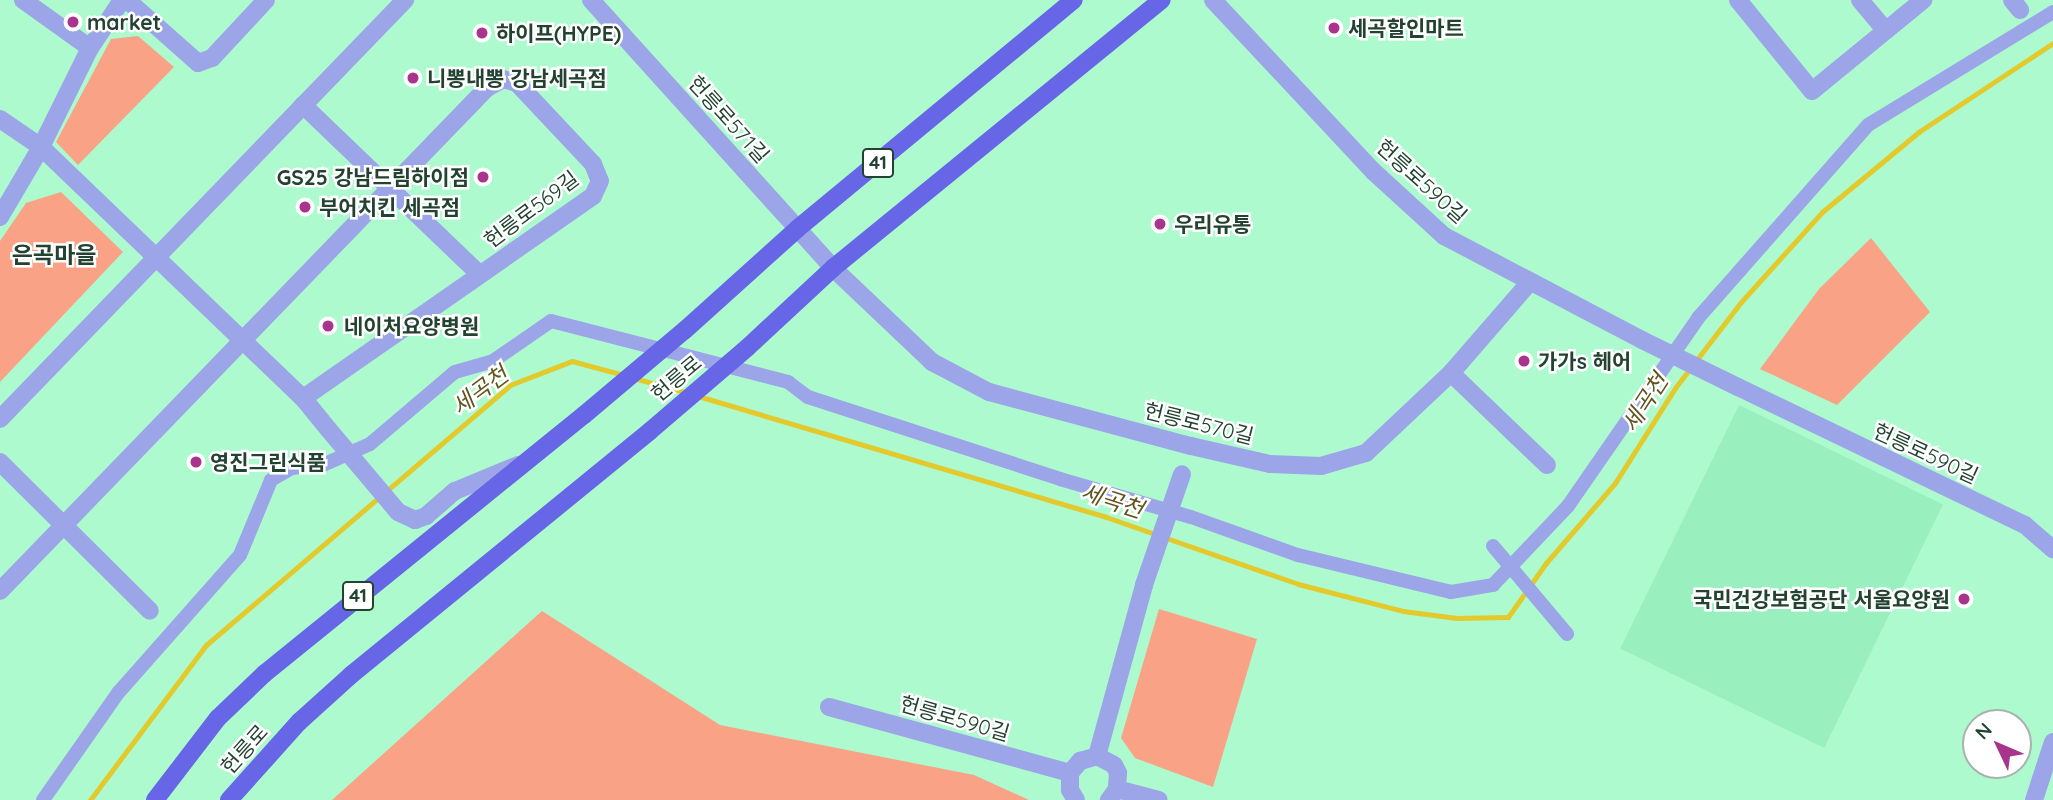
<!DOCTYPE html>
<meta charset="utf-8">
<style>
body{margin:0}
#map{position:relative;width:2053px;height:800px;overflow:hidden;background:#adface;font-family:Quicksand,"Noto Sans KR",sans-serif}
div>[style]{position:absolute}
.built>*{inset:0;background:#9aefbf;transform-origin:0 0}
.green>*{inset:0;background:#f9a286}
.stream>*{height:5px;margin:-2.5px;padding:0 2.5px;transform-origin:2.5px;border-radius:2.5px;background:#e3c92c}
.pedestrian>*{height:14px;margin:-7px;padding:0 7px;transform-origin:7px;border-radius:7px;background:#9da5e9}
.minor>*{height:18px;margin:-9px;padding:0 9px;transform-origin:9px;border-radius:9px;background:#9da5e9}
.tertiary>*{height:18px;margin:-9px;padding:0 9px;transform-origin:9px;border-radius:9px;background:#9da5e9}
.primary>*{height:18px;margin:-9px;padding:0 9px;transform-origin:9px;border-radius:9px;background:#6666e6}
.pedestrian-bridge>*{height:14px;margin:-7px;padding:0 7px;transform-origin:7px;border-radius:7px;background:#9da5e9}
.minor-bridge>*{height:18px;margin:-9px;padding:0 9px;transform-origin:9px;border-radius:9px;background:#9da5e9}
.primary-bridge>*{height:18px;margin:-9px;padding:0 9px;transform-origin:9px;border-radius:9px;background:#6666e6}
.dots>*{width:19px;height:19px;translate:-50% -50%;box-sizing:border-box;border:4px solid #fff;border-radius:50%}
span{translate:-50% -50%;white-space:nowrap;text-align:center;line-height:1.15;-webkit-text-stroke:5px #fff;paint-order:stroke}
.shield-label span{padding:2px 5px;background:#fff;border:2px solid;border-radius:5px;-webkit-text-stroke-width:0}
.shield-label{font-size:19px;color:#234231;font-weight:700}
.poi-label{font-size:21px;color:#234231;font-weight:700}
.left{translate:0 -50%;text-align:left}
.right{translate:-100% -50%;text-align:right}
.street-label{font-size:21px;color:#234231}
.neighbourhood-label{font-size:23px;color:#234231;font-weight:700}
.water-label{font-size:23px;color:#60551c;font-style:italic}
.north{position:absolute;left:1962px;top:709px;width:70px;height:70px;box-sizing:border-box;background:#fff;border:2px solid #a7b3ad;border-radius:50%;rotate:314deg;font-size:19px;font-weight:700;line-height:28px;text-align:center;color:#234231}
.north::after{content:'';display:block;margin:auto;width:24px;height:32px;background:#a8348d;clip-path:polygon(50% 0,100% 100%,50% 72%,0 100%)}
</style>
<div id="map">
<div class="built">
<div style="left:1739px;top:405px;width:227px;height:271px;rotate:26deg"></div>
</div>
<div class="green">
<div style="clip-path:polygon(138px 36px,174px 67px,78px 165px,56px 142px,111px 39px)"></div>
<div style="clip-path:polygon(61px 192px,123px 252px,0 382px,0 241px,26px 203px)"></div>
<div style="clip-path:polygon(1871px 238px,1930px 312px,1837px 405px,1760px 369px,1819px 289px)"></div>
<div style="clip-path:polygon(1159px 609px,1257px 639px,1213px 787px,1135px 758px,1121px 738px)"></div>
<div style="clip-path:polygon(542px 611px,720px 725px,974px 775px,1029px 800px,332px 800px)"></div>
</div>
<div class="stream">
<div style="left:634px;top:378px;width:56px;rotate:15.5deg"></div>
<div style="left:698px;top:396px;width:426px;rotate:16.5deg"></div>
<div style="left:1106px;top:517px;width:203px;rotate:19.2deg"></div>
<div style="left:1298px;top:584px;width:108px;rotate:14.4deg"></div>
<div style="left:1403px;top:611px;width:54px;rotate:7.4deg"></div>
<div style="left:1457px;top:618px;width:51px;rotate:-1.1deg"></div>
<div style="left:1508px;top:617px;width:66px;rotate:-54.9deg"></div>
<div style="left:1546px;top:563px;width:106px;rotate:-49.2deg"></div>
<div style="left:1615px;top:483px;width:112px;rotate:-57.7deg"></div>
<div style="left:1675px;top:388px;width:108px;rotate:-52.5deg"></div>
<div style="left:1741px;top:302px;width:121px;rotate:-48deg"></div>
<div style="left:1822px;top:212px;width:127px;rotate:-39.6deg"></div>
<div style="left:1920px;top:131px;width:159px;rotate:-33.5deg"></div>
<div style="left:90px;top:800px;width:194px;rotate:-53.2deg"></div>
<div style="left:206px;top:645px;width:400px;rotate:-40.5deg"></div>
<div style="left:510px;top:385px;width:66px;rotate:-21.2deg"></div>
<div style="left:572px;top:361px;width:54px;rotate:15.1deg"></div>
</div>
<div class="pedestrian">
<div style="left:43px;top:800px;width:131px;rotate:-55deg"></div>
<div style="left:118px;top:693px;width:184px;rotate:-48.5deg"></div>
<div style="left:240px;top:555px;width:81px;rotate:-67.5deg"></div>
<div style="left:271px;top:480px;width:24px;rotate:-30deg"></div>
<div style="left:292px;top:468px;width:33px;rotate:-7deg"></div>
<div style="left:325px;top:464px;width:49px;rotate:-24deg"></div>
<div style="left:370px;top:444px;width:111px;rotate:-40.3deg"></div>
<div style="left:455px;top:372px;width:40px;rotate:-16deg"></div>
<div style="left:493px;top:361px;width:70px;rotate:-34.6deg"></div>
<div style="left:551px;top:321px;width:245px;rotate:14.4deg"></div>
<div style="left:788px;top:382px;width:25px;rotate:37deg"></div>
<div style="left:808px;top:397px;width:265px;rotate:18deg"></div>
<div style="left:1060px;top:479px;width:136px;rotate:16.2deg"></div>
<div style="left:1191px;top:517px;width:114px;rotate:19.6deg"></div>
<div style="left:1298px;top:555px;width:157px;rotate:13.6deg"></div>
<div style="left:1451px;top:592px;width:43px;rotate:-9.5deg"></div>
<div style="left:1493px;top:585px;width:109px;rotate:-46.5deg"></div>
<div style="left:1568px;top:506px;width:229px;rotate:-55.3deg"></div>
<div style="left:1698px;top:318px;width:257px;rotate:-48.6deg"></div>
<div style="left:1868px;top:125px;width:217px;rotate:-31.4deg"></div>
</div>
<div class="minor">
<div style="left:23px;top:0;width:82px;rotate:35.6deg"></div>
<div style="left:127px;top:0;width:95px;rotate:41.6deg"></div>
<div style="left:198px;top:63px;width:15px;rotate:-20deg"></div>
<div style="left:212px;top:58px;width:79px;rotate:-47deg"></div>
<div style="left:1213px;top:0;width:236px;rotate:46.9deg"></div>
<div style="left:1374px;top:172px;width:95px;rotate:42.4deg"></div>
<div style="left:1444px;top:236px;width:224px;rotate:27.7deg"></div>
<div style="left:1738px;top:0;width:117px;rotate:50.9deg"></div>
<div style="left:1812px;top:91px;width:144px;rotate:-39.3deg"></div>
<div style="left:1860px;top:0;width:40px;rotate:50deg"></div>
<div style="left:2012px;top:0;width:13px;rotate:51deg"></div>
<div style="left:303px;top:105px;width:245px;rotate:43.8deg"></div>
<div style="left:0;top:119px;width:50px;rotate:34.3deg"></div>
<div style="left:41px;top:147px;width:363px;rotate:43.8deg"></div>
<div style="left:303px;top:398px;width:41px;rotate:50.9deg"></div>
<div style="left:0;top:217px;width:81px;rotate:-59.6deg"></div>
<div style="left:41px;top:147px;width:110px;rotate:-63.7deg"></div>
<div style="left:90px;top:48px;width:58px;rotate:-56.3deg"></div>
<div style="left:833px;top:268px;width:137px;rotate:43.5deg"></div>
<div style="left:932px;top:362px;width:64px;rotate:27.8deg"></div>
<div style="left:989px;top:392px;width:209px;rotate:15deg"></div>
<div style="left:1191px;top:446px;width:81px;rotate:12.8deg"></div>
<div style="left:1270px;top:464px;width:51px;rotate:2.2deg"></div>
<div style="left:1321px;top:466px;width:47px;rotate:-16.1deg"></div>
<div style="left:1366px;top:453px;width:117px;rotate:-43.3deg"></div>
<div style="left:1451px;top:373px;width:119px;rotate:-49.1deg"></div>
<div style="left:1451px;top:373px;width:133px;rotate:43.8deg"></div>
<div style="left:1738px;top:387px;width:318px;rotate:25.7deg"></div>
<div style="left:2025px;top:525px;width:37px;rotate:41deg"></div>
<div style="left:0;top:462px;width:211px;rotate:44.8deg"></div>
<div style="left:398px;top:512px;width:19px;rotate:25deg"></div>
<div style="left:415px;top:520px;width:12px;rotate:-20deg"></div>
<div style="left:426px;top:516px;width:38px;rotate:-41deg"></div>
<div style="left:455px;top:491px;width:68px;rotate:-22.4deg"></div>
<div style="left:0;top:591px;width:700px;rotate:-45.93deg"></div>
<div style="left:487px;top:88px;width:18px;rotate:-29deg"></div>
<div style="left:503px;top:79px;width:15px;rotate:16deg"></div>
<div style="left:517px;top:83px;width:111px;rotate:46.8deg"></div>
<div style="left:593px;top:164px;width:18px;rotate:68deg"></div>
<div style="left:600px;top:181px;width:17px;rotate:115deg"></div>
<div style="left:593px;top:196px;width:353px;rotate:145.1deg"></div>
<div style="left:829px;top:707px;width:250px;rotate:15.3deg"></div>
<div style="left:1097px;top:756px;width:177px;rotate:-74.6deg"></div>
<div style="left:1117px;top:789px;width:43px;rotate:14.7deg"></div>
<div style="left:1076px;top:800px;width:12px;rotate:-121deg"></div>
<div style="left:1070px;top:790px;width:17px;rotate:-90deg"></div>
<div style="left:1070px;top:773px;width:16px;rotate:-50deg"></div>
<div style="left:1080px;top:761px;width:18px;rotate:-16deg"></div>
<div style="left:1097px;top:756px;width:19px;rotate:28deg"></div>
<div style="left:1114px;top:765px;width:9px;rotate:63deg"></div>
<div style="left:1118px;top:773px;width:16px;rotate:94deg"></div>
<div style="left:1117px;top:789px;width:14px;rotate:126deg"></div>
<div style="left:2034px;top:800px;width:61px;rotate:-71.9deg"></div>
</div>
<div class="tertiary">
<div style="left:591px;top:0;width:361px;rotate:47.9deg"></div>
<div style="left:0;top:419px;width:583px;rotate:-45.97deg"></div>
</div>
<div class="primary">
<div style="left:685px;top:330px;width:151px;rotate:-42deg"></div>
<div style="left:797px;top:229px;width:359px;rotate:-39.6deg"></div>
<div style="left:748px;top:347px;width:116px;rotate:-42.9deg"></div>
<div style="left:833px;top:268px;width:424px;rotate:-39.2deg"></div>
<div style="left:155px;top:800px;width:103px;rotate:-52.5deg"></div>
<div style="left:218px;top:718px;width:64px;rotate:-43.7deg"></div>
<div style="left:264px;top:674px;width:412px;rotate:-39deg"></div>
<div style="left:229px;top:800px;width:105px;rotate:-48.1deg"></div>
<div style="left:299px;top:722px;width:70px;rotate:-42.1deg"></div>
<div style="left:351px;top:675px;width:386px;rotate:-39.2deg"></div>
</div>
<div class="pedestrian-bridge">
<div style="left:1493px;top:546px;width:115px;rotate:49.9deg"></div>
</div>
<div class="minor-bridge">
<div style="left:1642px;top:340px;width:107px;rotate:26.1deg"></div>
<div style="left:329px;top:430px;width:107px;rotate:49.9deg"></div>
<div style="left:1144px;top:585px;width:117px;rotate:-71.1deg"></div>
</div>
<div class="primary-bridge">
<div style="left:584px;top:415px;width:132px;rotate:-40.1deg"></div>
<div style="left:650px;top:431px;width:129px;rotate:-40.6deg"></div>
</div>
<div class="dots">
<div style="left:73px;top:22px;background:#a8348d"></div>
<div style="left:1334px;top:28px;background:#a8348d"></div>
<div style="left:482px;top:33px;background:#a8348d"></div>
<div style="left:413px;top:78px;background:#a8348d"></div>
<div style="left:483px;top:177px;background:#a8348d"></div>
<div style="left:305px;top:207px;background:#a8348d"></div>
<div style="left:1160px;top:224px;background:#a8348d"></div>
<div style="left:328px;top:326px;background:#a8348d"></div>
<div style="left:1524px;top:361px;background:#a8348d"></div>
<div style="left:196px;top:462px;background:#a8348d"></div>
<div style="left:1964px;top:599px;background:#a8348d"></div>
</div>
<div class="shield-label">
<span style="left:878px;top:163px">41</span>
<span style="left:358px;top:596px">41</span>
</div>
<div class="poi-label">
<span class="left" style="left:87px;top:22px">market</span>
<span class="left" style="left:1348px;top:28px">세곡할인마트</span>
<span class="left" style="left:496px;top:33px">하이프(HYPE)</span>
<span class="left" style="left:427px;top:78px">니뽕내뽕 강남세곡점</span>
<span class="right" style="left:469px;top:177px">GS25 강남드림하이점</span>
<span class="left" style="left:319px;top:207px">부어치킨 세곡점</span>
<span class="left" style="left:1174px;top:224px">우리유통</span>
<span class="left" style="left:344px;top:326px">네이처요양병원</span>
<span class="left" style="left:1538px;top:361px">가가s 헤어</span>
<span class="left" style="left:210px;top:462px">영진그린식품</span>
<span class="right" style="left:1950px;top:599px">국민건강보험공단 서울요양원</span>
</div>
<div class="street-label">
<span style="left:729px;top:119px;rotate:48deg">헌릉로571길</span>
<span style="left:1422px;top:181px;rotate:42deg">헌릉로590길</span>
<span style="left:531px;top:209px;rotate:-37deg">헌릉로569길</span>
<span style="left:676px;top:378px;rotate:-40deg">헌릉로</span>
<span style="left:1199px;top:423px;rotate:14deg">헌릉로570길</span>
<span style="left:1926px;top:453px;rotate:25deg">헌릉로590길</span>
<span style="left:955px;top:718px;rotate:16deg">헌릉로590길</span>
<span style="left:244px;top:749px;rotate:-48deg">헌릉로</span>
</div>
<div class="neighbourhood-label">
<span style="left:54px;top:255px">은곡마을</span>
</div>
<div class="water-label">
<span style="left:480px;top:391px;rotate:-37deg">세곡천</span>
<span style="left:1645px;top:403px;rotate:-57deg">세곡천</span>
<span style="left:1112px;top:501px;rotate:18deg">세곡천</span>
</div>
<div class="north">N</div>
</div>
